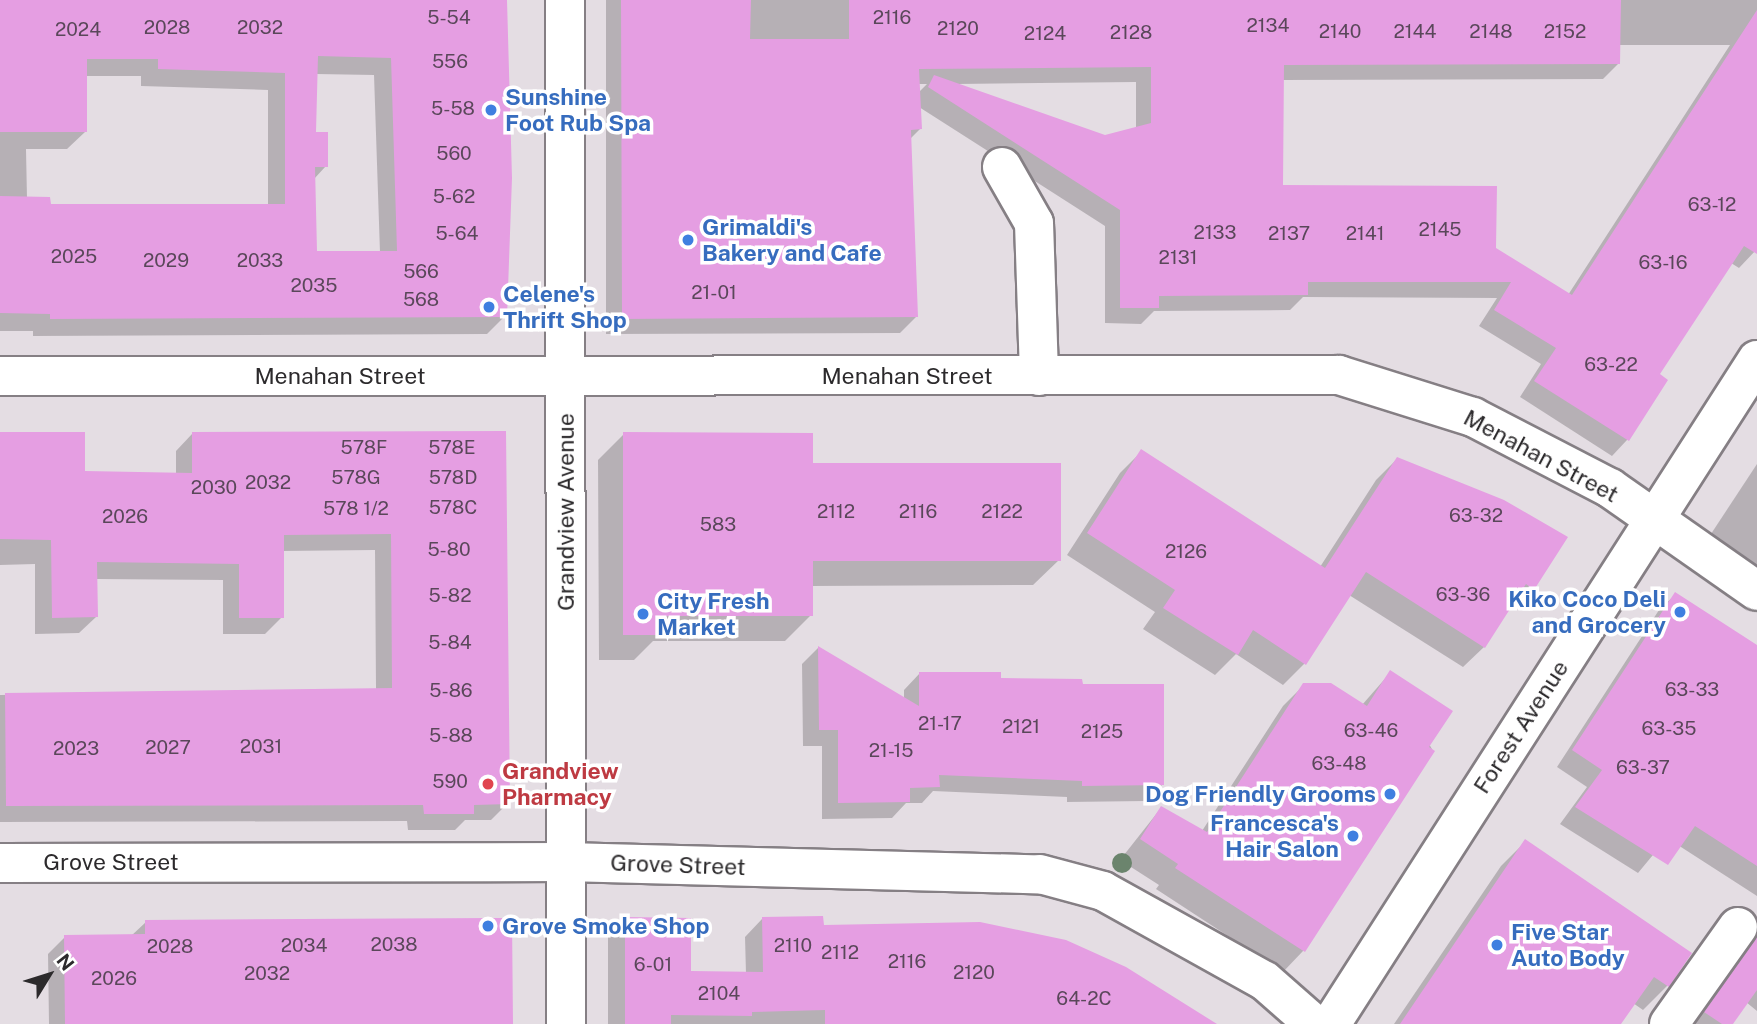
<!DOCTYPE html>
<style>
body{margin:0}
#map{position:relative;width:1757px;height:1024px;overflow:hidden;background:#e4dde3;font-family:"Public Sans",sans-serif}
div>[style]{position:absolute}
.shadow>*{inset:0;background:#0003}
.building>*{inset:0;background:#e59ee2}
.roads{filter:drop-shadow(2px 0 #857f84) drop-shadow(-2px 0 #857f84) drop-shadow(0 2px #857f84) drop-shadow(0 -2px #857f84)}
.minor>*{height:38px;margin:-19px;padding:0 19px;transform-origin:19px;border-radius:19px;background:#fff}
.trees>*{width:20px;height:20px;margin:-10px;border-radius:50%;background:#6b846d}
.dots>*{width:19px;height:19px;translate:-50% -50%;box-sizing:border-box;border:4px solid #fff;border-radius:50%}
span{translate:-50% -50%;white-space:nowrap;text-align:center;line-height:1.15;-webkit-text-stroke:7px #fff;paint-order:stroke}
.number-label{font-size:19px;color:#5a475a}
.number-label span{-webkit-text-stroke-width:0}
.shop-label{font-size:23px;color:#366cbe;font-weight:700}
.left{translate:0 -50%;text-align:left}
.right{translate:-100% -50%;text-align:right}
.street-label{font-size:23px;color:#2c2a2c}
.health-label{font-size:23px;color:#be3a42;font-weight:700}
.north{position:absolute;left:14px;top:940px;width:70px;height:70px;-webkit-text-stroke:5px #fff;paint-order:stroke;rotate:52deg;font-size:19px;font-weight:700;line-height:28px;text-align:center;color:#2c2a2c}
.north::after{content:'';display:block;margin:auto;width:24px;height:32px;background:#2c2a2c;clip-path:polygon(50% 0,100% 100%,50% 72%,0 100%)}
</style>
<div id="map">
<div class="shadow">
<div style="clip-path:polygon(evenodd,0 0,507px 0,505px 316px,487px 334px,33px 336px,33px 331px,0 331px,0 0,316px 74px,374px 75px,380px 253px,315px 253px,314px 179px,326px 166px,315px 134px,316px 74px,0 0,85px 76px,141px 76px,141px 86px,268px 90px,268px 205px,49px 206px,27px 198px,26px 149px,67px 149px,85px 132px,85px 76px)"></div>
<div style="clip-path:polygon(evenodd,606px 0,1757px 0,1757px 249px,1739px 268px,1731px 263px,1657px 375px,1627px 440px,1612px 456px,1520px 397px,1541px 364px,1479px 326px,1497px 298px,1303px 297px,1290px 310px,1154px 311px,1141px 324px,1105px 323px,1105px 226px,919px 107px,920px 129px,910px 139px,916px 317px,900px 333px,606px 334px,606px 0,1619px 45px,1730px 45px,1568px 295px,1495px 249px,1281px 187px,1282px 80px,1603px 79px,1619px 63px,1619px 45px,606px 0,1136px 82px,1136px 129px,1105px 137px,957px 84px,1136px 82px,606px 0,918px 84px,927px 84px,918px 93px,918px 84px)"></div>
<div style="clip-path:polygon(505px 433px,508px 803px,491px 820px,465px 820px,455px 830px,408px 830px,407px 821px,0 822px,0 695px,376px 690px,375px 550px,282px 551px,282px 617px,265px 634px,223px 634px,223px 580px,96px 579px,96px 617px,79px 633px,35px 634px,35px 564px,0 565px,0 434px,83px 473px,176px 475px,176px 451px,192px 434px)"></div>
<div style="clip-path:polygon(624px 434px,1059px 560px,1033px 585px,811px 586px,811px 615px,785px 641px,653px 641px,634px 660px,599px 660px,598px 460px)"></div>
<div style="clip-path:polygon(1141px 452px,1320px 567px,1376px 480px,1397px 459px,1533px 589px,1509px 608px,1484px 647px,1463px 667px,1349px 595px,1304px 664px,1283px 685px,1236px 654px,1215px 675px,1143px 629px,1155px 612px,1067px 555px,1120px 473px)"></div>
<div style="clip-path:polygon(1757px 464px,1757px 564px,1752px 569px,1707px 540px)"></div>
<div style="clip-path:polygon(1676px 594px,1757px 647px,1757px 896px,1667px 838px,1638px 873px,1560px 824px,1587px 787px,1557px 767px,1659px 610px)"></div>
<div style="clip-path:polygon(818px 648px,904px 699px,904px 690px,920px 673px,1081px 685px,1162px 785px,1146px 801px,1067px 802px,1067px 797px,933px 791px,922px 803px,906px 803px,892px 818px,822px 819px,822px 746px,803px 746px,802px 664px)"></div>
<div style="clip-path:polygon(1390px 673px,1433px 751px,1303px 951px,1283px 972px,1156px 889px,1159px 885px,1120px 860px,1161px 808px,1202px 831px,1283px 706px,1304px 685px,1362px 705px)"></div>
<div style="clip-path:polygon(1525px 842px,1690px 954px,1667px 986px,1643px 1010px,1633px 1003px,1619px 1024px,1394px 1024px,1501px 866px)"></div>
<div style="clip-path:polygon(626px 919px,689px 973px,746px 974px,745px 937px,762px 919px,822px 927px,1213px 1024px,608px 1024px,608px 937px)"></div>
<div style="clip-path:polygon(146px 922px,510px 1024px,49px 1024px,48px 954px,65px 937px,131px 936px)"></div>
<div style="clip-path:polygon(1757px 936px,1757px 1011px,1746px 1002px,1731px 1024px,1694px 1024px)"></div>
</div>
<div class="building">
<div style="clip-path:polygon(evenodd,0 0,507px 0,512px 178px,507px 317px,50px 319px,50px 314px,0 313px,0 196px,50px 197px,51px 204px,285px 204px,285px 73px,158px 69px,158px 59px,87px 59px,87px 132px,0 132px,0 0,318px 56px,391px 58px,397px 251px,317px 251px,315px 167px,328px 167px,328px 132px,316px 132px,318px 56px)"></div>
<div style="clip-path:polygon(621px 0,751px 0,750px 39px,849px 39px,849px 0,1621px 0,1620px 64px,1284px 65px,1283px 185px,1497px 186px,1496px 248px,1572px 295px,1757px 10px,1757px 254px,1744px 246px,1660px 374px,1668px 380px,1629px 441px,1534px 381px,1556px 348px,1494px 310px,1511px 282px,1308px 282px,1308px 295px,1159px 296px,1159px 308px,1120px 308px,1120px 210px,928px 87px,934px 75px,1105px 135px,1151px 123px,1151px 67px,919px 69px,922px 129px,911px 130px,918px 317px,622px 319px)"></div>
<div style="clip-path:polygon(506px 431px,510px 804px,474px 805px,474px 814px,424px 814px,423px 805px,6px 806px,5px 693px,392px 688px,391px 534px,284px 535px,284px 618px,239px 618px,239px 564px,97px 562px,98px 617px,52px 618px,51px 540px,0 539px,0 432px,85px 432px,85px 471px,192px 473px,192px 432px)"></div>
<div style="clip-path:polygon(623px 432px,813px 433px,813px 463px,1061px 463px,1061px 561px,813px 561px,813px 616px,661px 616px,661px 635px,623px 635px)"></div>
<div style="clip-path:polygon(1141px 449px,1325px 568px,1397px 457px,1504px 500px,1568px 537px,1534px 590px,1526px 584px,1485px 648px,1366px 572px,1306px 665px,1253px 630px,1238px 655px,1163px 608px,1175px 590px,1087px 533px)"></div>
<div style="clip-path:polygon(1675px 592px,1757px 645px,1757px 866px,1695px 826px,1668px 865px,1575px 807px,1602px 770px,1572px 750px)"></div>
<div style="clip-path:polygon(818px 646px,919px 706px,919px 672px,1001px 672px,1001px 678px,1082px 679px,1083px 684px,1164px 684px,1164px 785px,1082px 786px,1082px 781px,939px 775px,940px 787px,910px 788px,910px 802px,838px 803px,838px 730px,819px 730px)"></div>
<div style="clip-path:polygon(1390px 670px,1453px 711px,1429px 747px,1435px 751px,1305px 952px,1175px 868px,1178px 864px,1140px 839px,1161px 806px,1207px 832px,1303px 683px,1331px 683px,1367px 706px)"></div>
<div style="clip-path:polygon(1525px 839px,1692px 953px,1669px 987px,1654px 977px,1621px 1024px,1400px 1024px)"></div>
<div style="clip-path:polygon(823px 916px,824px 925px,980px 922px,1066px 940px,1126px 967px,1217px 1024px,825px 1024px,825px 1010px,752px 1012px,752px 1016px,671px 1015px,671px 1024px,625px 1024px,625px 917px,691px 918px,691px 971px,763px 972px,762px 917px)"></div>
<div style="clip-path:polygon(493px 918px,512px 918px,513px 1024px,65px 1024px,64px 935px,145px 934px,145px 920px)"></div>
<div style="clip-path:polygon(1757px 937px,1757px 990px,1733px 1024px,1722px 1024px,1704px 1012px)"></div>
</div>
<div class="roads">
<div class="minor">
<div style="left:565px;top:0;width:1024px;rotate:89.94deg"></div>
<div style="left:1002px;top:167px;width:64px;rotate:60.3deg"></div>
<div style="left:1034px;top:223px;width:153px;rotate:88.1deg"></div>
<div style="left:0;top:376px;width:1339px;rotate:-0.04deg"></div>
<div style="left:1339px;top:375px;width:140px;rotate:17.4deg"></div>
<div style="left:1473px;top:417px;width:154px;rotate:27.4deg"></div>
<div style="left:1610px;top:488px;width:179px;rotate:35deg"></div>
<div style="left:0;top:863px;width:566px;rotate:-0.1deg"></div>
<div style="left:566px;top:862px;width:474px;rotate:1.5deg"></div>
<div style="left:1040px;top:874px;width:65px;rotate:15.1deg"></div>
<div style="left:1103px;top:891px;width:185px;rotate:29.1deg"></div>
<div style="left:1265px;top:981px;width:65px;rotate:41.3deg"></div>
<div style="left:1331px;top:1024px;width:789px;rotate:-57.32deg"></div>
<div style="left:1669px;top:1024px;width:119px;rotate:-54.6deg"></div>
</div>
</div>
<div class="trees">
<div style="left:1122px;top:863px"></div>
</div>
<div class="dots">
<div style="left:491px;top:110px;background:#3f7fe0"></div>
<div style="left:688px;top:240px;background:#3f7fe0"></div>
<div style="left:489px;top:307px;background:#3f7fe0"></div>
<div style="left:1680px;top:612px;background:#3f7fe0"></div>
<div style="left:643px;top:614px;background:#3f7fe0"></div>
<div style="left:488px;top:784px;background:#e0444e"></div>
<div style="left:1390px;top:794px;background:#3f7fe0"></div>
<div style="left:1353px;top:836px;background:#3f7fe0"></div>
<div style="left:488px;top:926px;background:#3f7fe0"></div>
<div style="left:1497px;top:945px;background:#3f7fe0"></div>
</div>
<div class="number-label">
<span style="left:449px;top:18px">5-54</span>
<span style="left:892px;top:18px">2116</span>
<span style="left:1268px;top:26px">2134</span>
<span style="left:167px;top:28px">2028</span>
<span style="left:260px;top:28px">2032</span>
<span style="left:958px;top:29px">2120</span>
<span style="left:78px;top:30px">2024</span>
<span style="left:1340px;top:32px">2140</span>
<span style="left:1415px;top:32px">2144</span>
<span style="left:1491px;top:32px">2148</span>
<span style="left:1565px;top:32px">2152</span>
<span style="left:1131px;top:33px">2128</span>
<span style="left:1045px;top:34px">2124</span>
<span style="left:450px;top:62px">556</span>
<span style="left:453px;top:109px">5-58</span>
<span style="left:454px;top:154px">560</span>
<span style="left:454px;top:197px">5-62</span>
<span style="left:1712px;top:205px">63-12</span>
<span style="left:1440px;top:230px">2145</span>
<span style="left:1215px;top:233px">2133</span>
<span style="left:457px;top:234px">5-64</span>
<span style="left:1289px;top:234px">2137</span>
<span style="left:1365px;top:234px">2141</span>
<span style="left:74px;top:257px">2025</span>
<span style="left:1178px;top:258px">2131</span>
<span style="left:166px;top:261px">2029</span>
<span style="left:260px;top:261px">2033</span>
<span style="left:1663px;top:263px">63-16</span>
<span style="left:421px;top:272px">566</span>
<span style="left:314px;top:286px">2035</span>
<span style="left:714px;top:293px">21-01</span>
<span style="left:421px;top:300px">568</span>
<span style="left:1611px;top:365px">63-22</span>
<span style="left:364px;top:448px">578F</span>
<span style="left:452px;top:448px">578E</span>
<span style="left:356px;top:478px">578G</span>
<span style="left:453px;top:478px">578D</span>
<span style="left:268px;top:483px">2032</span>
<span style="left:214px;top:488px">2030</span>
<span style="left:453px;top:508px">578C</span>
<span style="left:356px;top:509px">578 1/2</span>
<span style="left:836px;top:512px">2112</span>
<span style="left:918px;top:512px">2116</span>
<span style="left:1002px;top:512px">2122</span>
<span style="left:1476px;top:516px">63-32</span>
<span style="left:125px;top:517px">2026</span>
<span style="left:718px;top:525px">583</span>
<span style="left:449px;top:550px">5-80</span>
<span style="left:1186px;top:552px">2126</span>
<span style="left:1463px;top:595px">63-36</span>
<span style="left:450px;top:596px">5-82</span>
<span style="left:450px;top:643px">5-84</span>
<span style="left:1692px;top:690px">63-33</span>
<span style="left:451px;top:691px">5-86</span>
<span style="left:940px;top:724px">21-17</span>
<span style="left:1021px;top:727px">2121</span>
<span style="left:1669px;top:729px">63-35</span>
<span style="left:1371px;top:731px">63-46</span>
<span style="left:1102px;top:732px">2125</span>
<span style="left:451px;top:736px">5-88</span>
<span style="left:261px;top:747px">2031</span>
<span style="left:168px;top:748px">2027</span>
<span style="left:76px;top:749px">2023</span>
<span style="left:891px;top:751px">21-15</span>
<span style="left:1339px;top:764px">63-48</span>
<span style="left:1643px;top:768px">63-37</span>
<span style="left:450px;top:782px">590</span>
<span style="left:394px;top:945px">2038</span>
<span style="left:304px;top:946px">2034</span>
<span style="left:793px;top:946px">2110</span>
<span style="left:170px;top:947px">2028</span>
<span style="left:840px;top:953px">2112</span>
<span style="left:907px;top:962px">2116</span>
<span style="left:653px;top:965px">6-01</span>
<span style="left:974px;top:973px">2120</span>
<span style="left:267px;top:974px">2032</span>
<span style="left:114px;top:979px">2026</span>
<span style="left:719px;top:994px">2104</span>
<span style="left:1084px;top:999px">64-2C</span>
</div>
<div class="shop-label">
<span class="left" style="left:505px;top:110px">Sunshine<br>Foot Rub Spa</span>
<span class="left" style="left:702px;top:240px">Grimaldi's<br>Bakery and Cafe</span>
<span class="left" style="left:503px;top:307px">Celene's<br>Thrift Shop</span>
<span class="right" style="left:1666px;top:612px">Kiko Coco Deli<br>and Grocery</span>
<span class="left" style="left:657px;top:614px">City Fresh<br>Market</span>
<span class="right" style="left:1376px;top:794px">Dog Friendly Grooms</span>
<span class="right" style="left:1339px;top:836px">Francesca's<br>Hair Salon</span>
<span class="left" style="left:502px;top:926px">Grove Smoke Shop</span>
<span class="left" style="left:1511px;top:945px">Five Star<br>Auto Body</span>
</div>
<div class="street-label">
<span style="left:340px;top:376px">Menahan Street</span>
<span style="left:907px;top:376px">Menahan Street</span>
<span style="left:1541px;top:456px;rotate:28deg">Menahan Street</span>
<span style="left:566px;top:512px;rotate:-90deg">Grandview Avenue</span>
<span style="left:1521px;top:727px;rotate:-57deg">Forest Avenue</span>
<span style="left:111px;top:862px">Grove Street</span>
<span style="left:678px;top:865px;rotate:2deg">Grove Street</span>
</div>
<div class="health-label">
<span class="left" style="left:502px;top:784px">Grandview<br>Pharmacy</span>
</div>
<div class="north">N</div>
</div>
